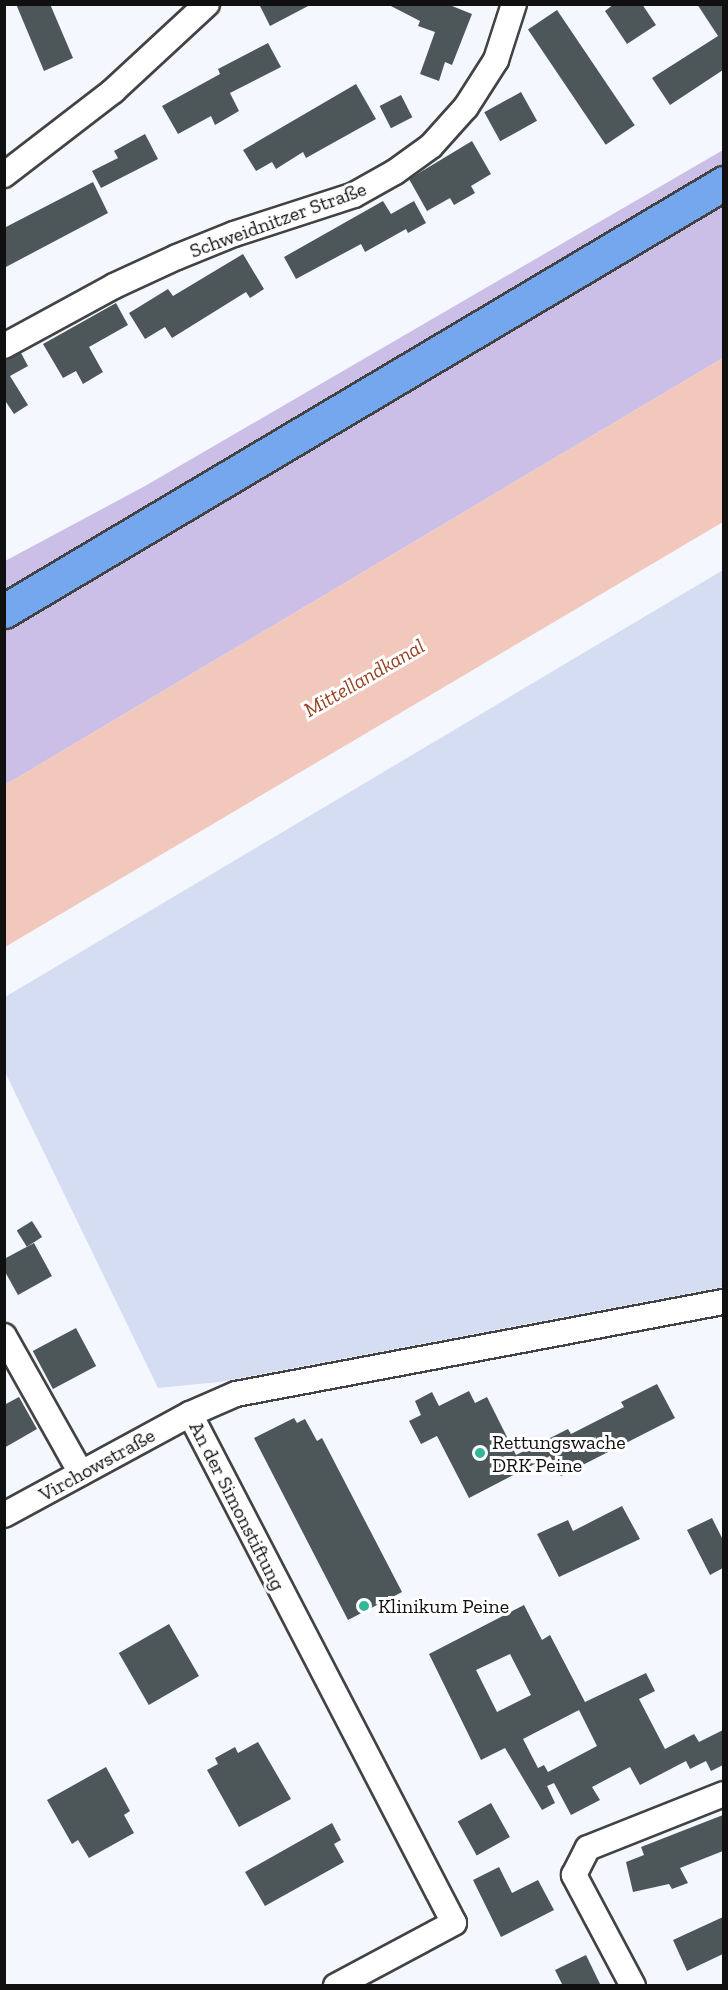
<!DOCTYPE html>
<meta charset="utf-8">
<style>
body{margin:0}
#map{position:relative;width:728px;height:1990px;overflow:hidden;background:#f4f8fe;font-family:"Zilla Slab",serif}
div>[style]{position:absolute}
.farmland>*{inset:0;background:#d5ddf3}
.green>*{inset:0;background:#cbbfe7}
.water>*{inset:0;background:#f2c7bc}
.building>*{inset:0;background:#4d5658;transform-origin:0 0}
.roads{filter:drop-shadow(2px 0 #434343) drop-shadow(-2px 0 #434343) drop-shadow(0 2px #434343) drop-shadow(0 -2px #434343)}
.minor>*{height:24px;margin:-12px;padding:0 12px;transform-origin:12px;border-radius:12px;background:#fff}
.primary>*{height:33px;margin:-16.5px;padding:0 16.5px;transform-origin:16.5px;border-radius:16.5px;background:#74a7ee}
.dots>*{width:16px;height:16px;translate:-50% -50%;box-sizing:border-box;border:3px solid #fff;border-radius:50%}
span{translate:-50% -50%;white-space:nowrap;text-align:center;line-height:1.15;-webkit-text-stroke:6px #fff;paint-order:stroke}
.street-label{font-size:20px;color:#101010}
.poi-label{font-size:20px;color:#101010}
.left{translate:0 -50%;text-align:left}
.water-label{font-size:21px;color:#994122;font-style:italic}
.frame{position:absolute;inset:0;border:6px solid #101010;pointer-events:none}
</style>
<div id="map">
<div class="farmland">
<div style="clip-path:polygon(723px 570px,723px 1287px,219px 1382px,158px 1388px,5px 1072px,5px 997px)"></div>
</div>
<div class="green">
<div style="clip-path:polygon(723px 150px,723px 358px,5px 785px,5px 561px,145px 486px)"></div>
</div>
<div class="water">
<div style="clip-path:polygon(723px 358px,723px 522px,5px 947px,5px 785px)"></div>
</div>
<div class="building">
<div style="clip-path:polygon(16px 4px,50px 4px,73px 58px,44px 71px)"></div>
<div style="clip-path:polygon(259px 4px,312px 4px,270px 26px)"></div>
<div style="clip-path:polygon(387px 4px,447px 4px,472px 14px,452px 65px,445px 62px,439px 81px,420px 74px,435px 32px,418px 26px,420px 21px)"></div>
<div style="clip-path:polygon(614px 4px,642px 4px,656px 25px,627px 44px,605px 11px)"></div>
<div style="clip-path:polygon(697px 4px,723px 4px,723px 70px,670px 105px,652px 78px,718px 36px)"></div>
<div style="left:557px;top:10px;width:139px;height:35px;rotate:56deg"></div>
<div style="clip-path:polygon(268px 43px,281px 67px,230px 93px,239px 111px,215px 125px,211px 116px,178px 134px,162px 106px,220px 74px,218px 69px)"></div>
<div style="clip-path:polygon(356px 84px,376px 119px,306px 158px,303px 152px,276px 169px,272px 162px,256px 171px,243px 150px)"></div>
<div style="left:521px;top:92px;width:33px;height:42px;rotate:61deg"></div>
<div style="left:401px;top:95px;width:25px;height:24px;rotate:63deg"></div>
<div style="clip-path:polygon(145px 134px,158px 159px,101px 188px,92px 171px,118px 158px,114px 151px)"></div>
<div style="clip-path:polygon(472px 141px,491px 174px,471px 186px,475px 193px,454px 205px,450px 198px,427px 211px,409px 179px)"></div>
<div style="clip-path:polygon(93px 182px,108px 213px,4px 268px,4px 228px)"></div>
<div style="clip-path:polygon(383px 201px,391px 214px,414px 201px,426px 223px,408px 233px,406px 229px,365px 252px,361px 244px,296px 279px,284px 257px)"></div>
<div style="clip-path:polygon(243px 254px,264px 289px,250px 298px,246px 292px,172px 338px,165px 327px,145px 339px,129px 313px,168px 289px,173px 296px)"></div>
<div style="clip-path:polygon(116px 303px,128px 325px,89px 347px,103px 372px,83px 384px,76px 371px,63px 378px,43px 344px)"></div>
<div style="clip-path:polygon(21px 353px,28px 366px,10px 376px,28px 405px,14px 414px,4px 399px,4px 360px)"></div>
<div style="left:32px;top:1221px;width:19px;height:18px;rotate:58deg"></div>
<div style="clip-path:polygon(34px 1243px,52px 1276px,18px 1295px,4px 1270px,4px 1259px)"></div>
<div style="left:76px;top:1328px;width:43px;height:49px;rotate:62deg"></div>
<div style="clip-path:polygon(657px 1384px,675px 1418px,561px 1476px,550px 1456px,469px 1498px,437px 1436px,421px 1444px,409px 1421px,421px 1415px,415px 1401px,432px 1392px,439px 1406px,469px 1391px,475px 1403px,487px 1397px,516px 1455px,568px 1429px,571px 1434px,624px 1407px,621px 1402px)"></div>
<div style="clip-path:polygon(19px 1397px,37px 1429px,4px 1448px,4px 1405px)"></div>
<div style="clip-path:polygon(294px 1418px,297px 1423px,305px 1419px,317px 1441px,322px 1438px,402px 1592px,348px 1620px,254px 1438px)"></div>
<div style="clip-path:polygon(622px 1506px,640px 1539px,559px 1577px,537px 1534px,568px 1520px,573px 1531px)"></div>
<div style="clip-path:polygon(712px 1518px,723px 1540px,723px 1568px,710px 1575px,687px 1530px)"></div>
<div style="clip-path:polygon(evenodd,524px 1605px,542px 1640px,550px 1635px,585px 1702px,646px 1673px,655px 1691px,639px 1699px,665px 1749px,694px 1734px,699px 1742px,723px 1730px,723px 1765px,711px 1771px,706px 1761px,690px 1769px,686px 1761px,640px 1785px,630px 1767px,592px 1787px,600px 1800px,571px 1815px,554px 1783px,547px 1786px,555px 1803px,542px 1810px,505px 1748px,481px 1760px,429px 1654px,524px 1605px,510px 1654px,531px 1695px,497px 1712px,476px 1670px,510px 1654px,524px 1605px,579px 1710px,597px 1746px,548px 1772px,544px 1765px,538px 1768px,523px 1739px,579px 1710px)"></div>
<div style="left:169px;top:1624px;width:60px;height:58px;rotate:60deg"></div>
<div style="clip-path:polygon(258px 1742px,291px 1799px,239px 1827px,207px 1770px,218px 1764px,215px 1758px,235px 1747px,238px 1753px)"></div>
<div style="clip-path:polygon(106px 1767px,130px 1811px,124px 1815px,134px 1833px,89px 1858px,78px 1840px,72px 1844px,47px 1800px)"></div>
<div style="left:491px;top:1803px;width:39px;height:38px;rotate:61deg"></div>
<div style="clip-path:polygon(723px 1815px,723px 1851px,680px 1868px,688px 1883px,672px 1889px,669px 1884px,633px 1892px,626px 1862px,644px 1855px,641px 1847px)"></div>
<div style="clip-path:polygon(332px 1823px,341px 1840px,334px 1844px,344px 1862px,265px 1906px,245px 1872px)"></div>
<div style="clip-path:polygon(499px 1867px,512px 1893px,538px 1880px,554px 1910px,501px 1937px,473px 1880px)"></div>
<div style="clip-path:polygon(723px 1917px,723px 1954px,687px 1971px,673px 1940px)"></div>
<div style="clip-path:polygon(586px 1955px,601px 1986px,563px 1986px,555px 1970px)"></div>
</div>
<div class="roads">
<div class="minor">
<div style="left:4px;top:175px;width:138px;rotate:-37.6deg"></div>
<div style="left:113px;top:91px;width:128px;rotate:-42.8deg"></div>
<div style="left:4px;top:346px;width:125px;rotate:-28.6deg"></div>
<div style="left:114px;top:286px;width:69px;rotate:-24.7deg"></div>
<div style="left:177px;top:257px;width:61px;rotate:-22deg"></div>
<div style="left:234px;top:234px;width:126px;rotate:-18deg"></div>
<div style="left:354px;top:195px;width:47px;rotate:-29.3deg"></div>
<div style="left:395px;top:172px;width:44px;rotate:-35.8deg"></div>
<div style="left:431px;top:146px;width:52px;rotate:-48.1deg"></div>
<div style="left:466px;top:107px;width:56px;rotate:-57.4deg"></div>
<div style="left:496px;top:60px;width:59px;rotate:-72.2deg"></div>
<div style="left:4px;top:1336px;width:157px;rotate:60.7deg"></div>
<div style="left:190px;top:1414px;width:573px;rotate:62.59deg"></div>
<div style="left:454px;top:1923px;width:134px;rotate:151.9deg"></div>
<div style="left:4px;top:1515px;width:212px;rotate:-28.5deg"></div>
<div style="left:190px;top:1414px;width:50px;rotate:-23.5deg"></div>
<div style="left:236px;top:1394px;width:497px;rotate:-10.7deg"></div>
<div style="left:633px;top:1986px;width:126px;rotate:-118deg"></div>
<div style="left:574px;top:1875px;width:30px;rotate:-63deg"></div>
<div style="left:588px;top:1848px;width:146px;rotate:-21.7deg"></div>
</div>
<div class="primary">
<div style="left:4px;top:611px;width:838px;rotate:-30.73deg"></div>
</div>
</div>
<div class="dots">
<div style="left:480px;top:1453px;background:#32b699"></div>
<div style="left:364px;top:1606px;background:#32b699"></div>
</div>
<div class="street-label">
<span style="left:278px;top:220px;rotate:-20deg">Schweidnitzer Straße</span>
<span style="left:97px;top:1465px;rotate:-29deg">Virchowstraße</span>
<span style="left:237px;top:1506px;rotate:63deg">An der Simonstiftung</span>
</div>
<div class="poi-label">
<span class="left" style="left:492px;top:1454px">Rettungswache<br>DRK Peine</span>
<span class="left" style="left:378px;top:1606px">Klinikum Peine</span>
</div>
<div class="water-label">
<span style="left:364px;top:678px;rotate:-30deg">Mittellandkanal</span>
</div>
<div class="frame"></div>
</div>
